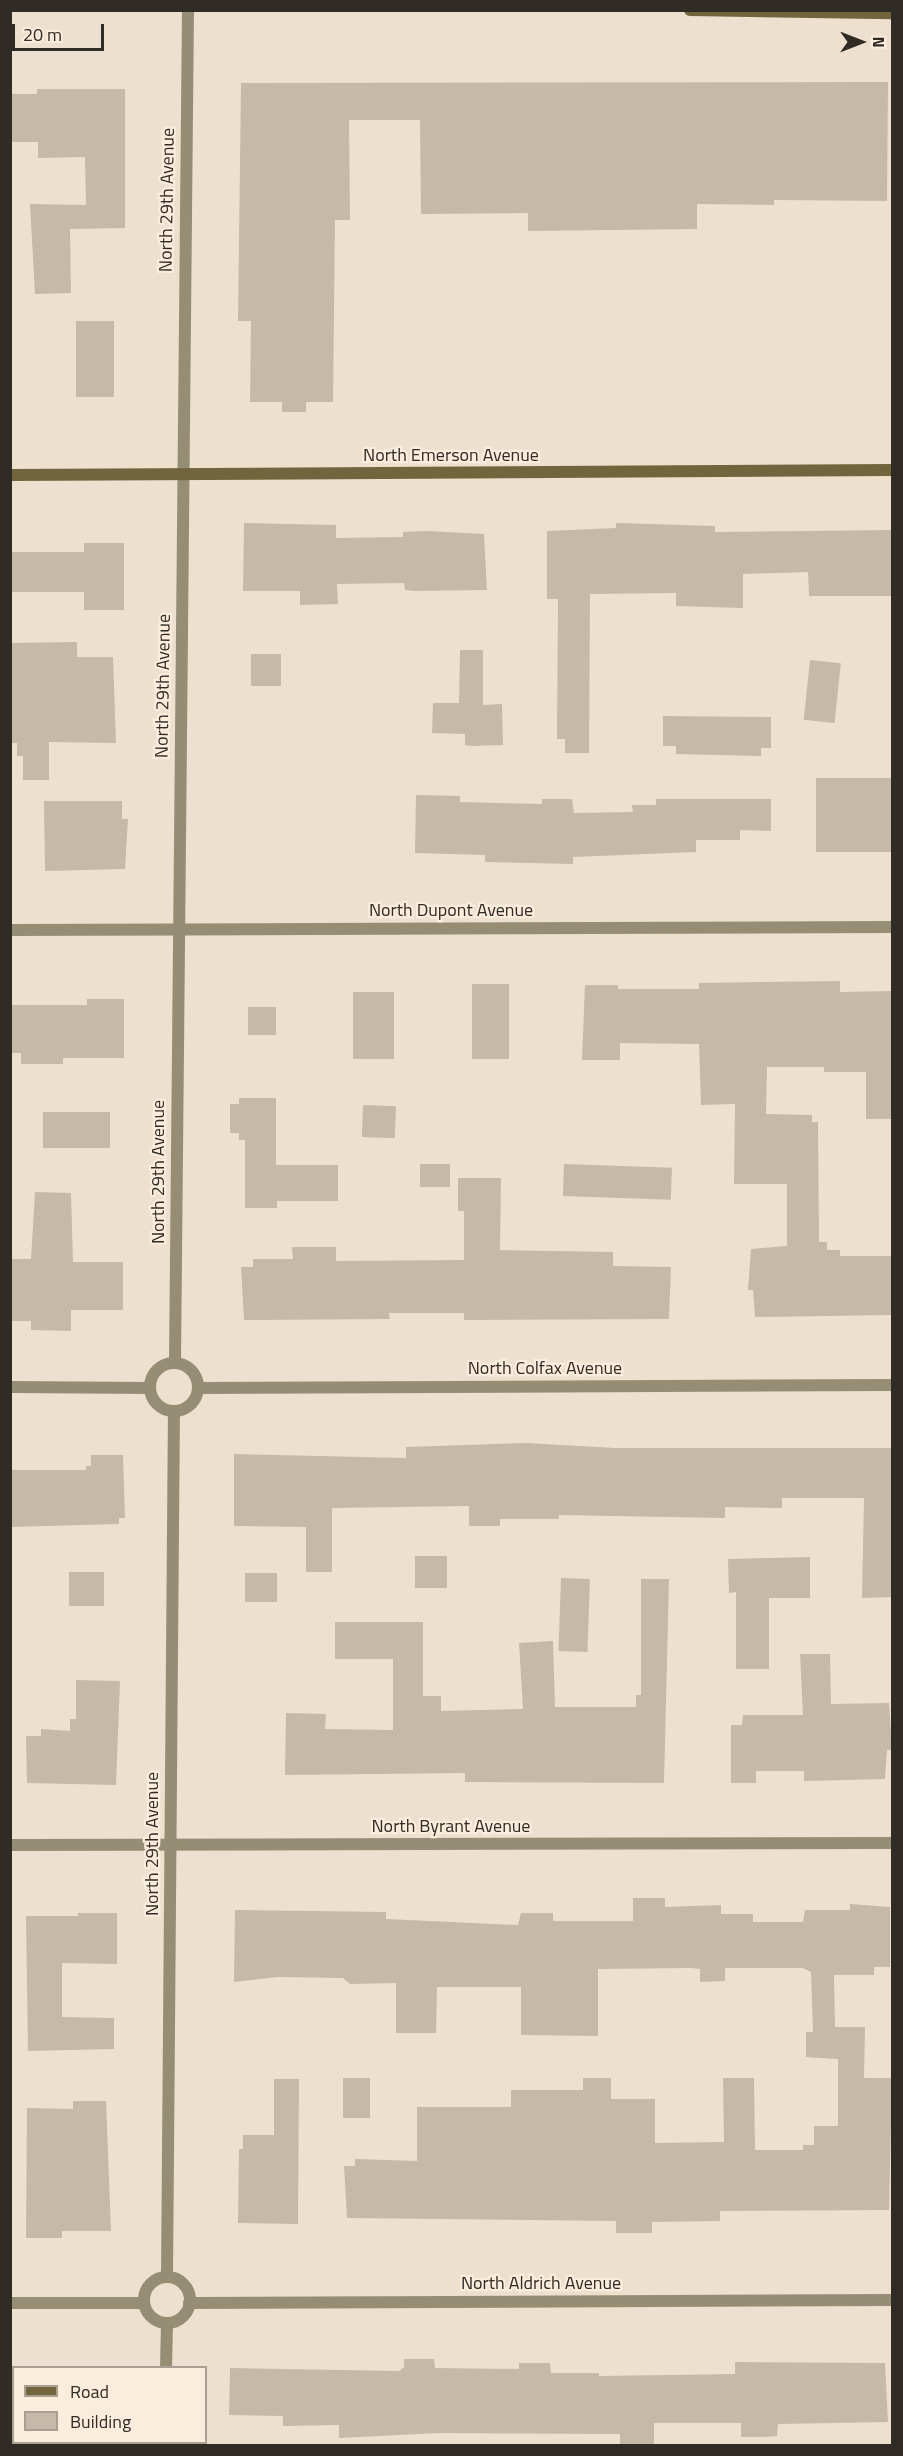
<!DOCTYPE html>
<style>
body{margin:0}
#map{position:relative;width:903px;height:2456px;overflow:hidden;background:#ede0cf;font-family:"Titillium Web",sans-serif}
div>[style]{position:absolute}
.building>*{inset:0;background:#c5b9a8;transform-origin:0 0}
.street>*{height:12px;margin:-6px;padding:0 6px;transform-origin:6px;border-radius:6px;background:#968e74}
.street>.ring{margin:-6px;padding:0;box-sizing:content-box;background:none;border:12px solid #968e74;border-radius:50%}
.secondary>*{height:12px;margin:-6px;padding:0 6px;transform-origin:6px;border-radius:6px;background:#72653e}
span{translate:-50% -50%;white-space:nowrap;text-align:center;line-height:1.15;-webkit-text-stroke:4.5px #faeddc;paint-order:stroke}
.street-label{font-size:18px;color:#302b25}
.frame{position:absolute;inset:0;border:12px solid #302b25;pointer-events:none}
.legend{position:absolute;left:12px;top:2366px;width:195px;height:78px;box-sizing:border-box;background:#faeddc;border:2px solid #a99f93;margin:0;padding:8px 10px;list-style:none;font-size:18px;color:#302b25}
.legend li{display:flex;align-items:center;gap:12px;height:30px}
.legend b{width:30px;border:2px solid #a99f93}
.north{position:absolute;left:831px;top:12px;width:60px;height:60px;-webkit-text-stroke:4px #faeddc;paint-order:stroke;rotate:90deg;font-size:16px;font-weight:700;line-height:24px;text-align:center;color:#302b25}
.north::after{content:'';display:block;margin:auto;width:21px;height:27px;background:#302b25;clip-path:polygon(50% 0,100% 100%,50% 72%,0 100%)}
.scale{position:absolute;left:12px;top:24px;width:92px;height:27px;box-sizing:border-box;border:3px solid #302b25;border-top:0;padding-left:8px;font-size:18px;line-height:21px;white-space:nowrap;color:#302b25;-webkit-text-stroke:4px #faeddc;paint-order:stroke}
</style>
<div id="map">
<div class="building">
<div style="clip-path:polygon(888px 82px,887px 201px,774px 200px,774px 205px,697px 204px,697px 229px,528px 231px,528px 213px,421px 214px,420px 120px,349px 120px,350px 220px,335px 220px,333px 402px,306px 402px,306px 412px,282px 412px,282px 402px,250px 402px,251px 321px,238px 321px,241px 83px)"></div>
<div style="clip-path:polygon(37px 89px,125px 89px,125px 228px,70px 229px,71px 293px,35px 294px,30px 204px,86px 205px,85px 157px,38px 158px,38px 142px,10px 142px,10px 94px,37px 94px)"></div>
<div style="left:76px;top:321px;width:38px;height:76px"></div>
<div style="clip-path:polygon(244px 523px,336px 525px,336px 538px,403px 537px,403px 532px,428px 531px,484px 534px,487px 590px,416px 591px,405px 590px,404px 583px,337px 584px,338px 604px,300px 605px,300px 591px,243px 591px)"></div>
<div style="clip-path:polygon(616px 523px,715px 526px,715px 532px,892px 530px,892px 596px,809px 596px,808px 572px,743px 574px,743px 608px,676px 606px,676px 593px,590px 594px,589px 753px,565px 753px,565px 739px,557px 739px,558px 599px,547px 599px,547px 531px,616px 528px)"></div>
<div style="clip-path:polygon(84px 543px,124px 543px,124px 610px,84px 610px,84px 592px,10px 592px,10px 552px,84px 552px)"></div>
<div style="clip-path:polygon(77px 642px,77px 657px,113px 657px,116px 743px,49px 742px,49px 780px,23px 780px,23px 756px,17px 756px,17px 743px,10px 743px,10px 643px)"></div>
<div style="clip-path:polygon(460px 650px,483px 650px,483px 705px,502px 704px,503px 745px,472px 746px,465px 745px,465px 734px,432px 733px,433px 703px,459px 703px)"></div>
<div style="left:281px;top:654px;width:32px;height:30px;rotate:90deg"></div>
<div style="left:810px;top:660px;width:31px;height:60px;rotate:6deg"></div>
<div style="clip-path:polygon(663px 716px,771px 717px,771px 748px,761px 748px,761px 756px,676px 754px,676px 746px,663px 746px)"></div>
<div style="left:892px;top:778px;width:74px;height:76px;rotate:90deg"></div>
<div style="clip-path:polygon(416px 795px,460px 796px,460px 802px,542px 804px,542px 799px,572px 799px,574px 813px,633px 812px,632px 805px,656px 805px,656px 799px,771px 799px,771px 831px,740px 830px,740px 840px,696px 840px,696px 852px,573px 857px,573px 864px,485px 862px,485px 855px,415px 853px)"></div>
<div style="clip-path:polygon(44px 801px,122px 801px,122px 819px,128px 819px,125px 869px,45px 871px)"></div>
<div style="clip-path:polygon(840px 981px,840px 992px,892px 991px,892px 1119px,866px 1119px,866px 1072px,824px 1072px,824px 1067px,767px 1067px,766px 1114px,812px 1115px,812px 1122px,818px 1122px,819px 1242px,827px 1242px,827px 1250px,840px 1250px,840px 1256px,892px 1256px,892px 1315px,755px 1317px,753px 1290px,748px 1290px,751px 1249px,787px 1246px,787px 1184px,734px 1184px,735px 1104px,701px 1105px,699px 1044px,620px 1043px,620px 1060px,582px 1060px,585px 985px,618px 985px,618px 989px,699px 989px,699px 983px)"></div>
<div style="left:472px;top:984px;width:37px;height:75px"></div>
<div style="left:353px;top:992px;width:41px;height:67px"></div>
<div style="clip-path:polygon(87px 999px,124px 999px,124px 1058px,63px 1058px,63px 1064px,21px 1064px,21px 1053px,10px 1053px,10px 1005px,87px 1005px)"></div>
<div style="left:248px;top:1007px;width:28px;height:28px"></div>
<div style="clip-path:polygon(239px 1098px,276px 1098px,276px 1165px,338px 1165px,338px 1201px,277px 1201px,277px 1208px,245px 1208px,245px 1140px,239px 1140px,239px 1133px,230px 1133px,230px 1104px,239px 1104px)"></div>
<div style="left:363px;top:1105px;width:33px;height:32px;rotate:2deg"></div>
<div style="left:43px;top:1112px;width:67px;height:36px"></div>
<div style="left:420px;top:1164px;width:30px;height:23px"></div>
<div style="left:564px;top:1164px;width:108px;height:32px;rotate:2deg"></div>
<div style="clip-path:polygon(458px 1178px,501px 1178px,500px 1250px,613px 1252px,613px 1266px,671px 1267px,669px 1319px,464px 1320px,464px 1313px,389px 1313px,390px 1319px,244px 1320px,241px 1267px,253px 1267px,253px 1259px,293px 1259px,292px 1247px,336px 1247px,336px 1261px,464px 1260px,464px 1211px,458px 1211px)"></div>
<div style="clip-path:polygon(35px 1192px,71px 1193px,73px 1262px,123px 1262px,123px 1310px,71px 1310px,71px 1331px,31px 1330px,31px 1321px,10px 1321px,10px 1259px,31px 1259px)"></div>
<div style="clip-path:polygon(526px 1443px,615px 1448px,892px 1448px,892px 1597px,862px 1598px,864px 1498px,782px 1498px,782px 1508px,725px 1507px,725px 1518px,559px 1515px,559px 1519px,500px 1519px,500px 1526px,469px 1526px,469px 1506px,332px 1508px,332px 1572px,306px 1572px,306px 1527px,234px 1526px,234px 1454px,406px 1458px,406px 1447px)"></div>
<div style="clip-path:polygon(91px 1455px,123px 1455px,125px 1518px,119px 1518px,119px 1524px,10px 1527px,10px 1470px,86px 1470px,86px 1466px,91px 1466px)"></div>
<div style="left:415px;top:1556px;width:32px;height:32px"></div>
<div style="clip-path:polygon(810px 1557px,810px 1598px,769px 1598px,769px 1669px,736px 1669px,736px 1592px,729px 1593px,728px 1559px)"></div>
<div style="left:69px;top:1572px;width:35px;height:34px"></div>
<div style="left:245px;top:1573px;width:32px;height:29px"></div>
<div style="left:561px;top:1578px;width:29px;height:73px;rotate:2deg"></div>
<div style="clip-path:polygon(641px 1579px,669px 1579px,664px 1783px,465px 1782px,465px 1773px,285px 1775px,286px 1713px,326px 1714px,325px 1729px,393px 1730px,393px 1659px,335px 1659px,335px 1622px,423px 1622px,423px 1696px,441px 1696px,441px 1711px,523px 1709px,519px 1643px,553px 1641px,555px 1707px,636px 1707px,636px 1695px,641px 1695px)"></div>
<div style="clip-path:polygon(800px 1654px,830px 1654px,831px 1704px,889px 1703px,892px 1750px,887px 1750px,885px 1779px,804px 1781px,804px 1771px,756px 1771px,756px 1783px,731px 1783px,731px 1725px,742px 1725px,743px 1715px,803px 1715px)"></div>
<div style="clip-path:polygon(76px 1680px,120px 1681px,116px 1785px,27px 1783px,26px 1736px,41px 1736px,41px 1729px,70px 1731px,70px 1719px,76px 1719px)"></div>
<div style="clip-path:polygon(633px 1898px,665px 1898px,665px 1907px,721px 1905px,721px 1914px,753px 1914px,753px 1922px,803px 1922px,805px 1910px,850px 1910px,850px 1904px,890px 1907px,890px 1967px,874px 1967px,874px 1975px,834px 1975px,835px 2027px,865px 2027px,864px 2078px,892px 2078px,889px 2210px,720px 2211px,720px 2221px,652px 2222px,652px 2233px,616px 2233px,616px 2221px,347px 2218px,344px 2166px,355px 2166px,355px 2159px,417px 2161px,417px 2107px,511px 2107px,511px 2090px,583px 2090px,583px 2078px,611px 2078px,611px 2099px,655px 2099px,655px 2143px,724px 2142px,723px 2078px,754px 2078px,755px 2150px,803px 2150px,803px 2145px,814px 2145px,814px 2126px,838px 2126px,838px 2059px,806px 2057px,806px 2032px,813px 2032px,811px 1972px,803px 1968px,725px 1968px,725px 1981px,700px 1982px,700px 1969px,692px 1968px,598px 1969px,598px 2036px,521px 2035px,521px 1987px,437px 1987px,436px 2033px,396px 2033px,396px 1983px,350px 1984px,343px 1978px,277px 1977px,234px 1982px,235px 1910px,386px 1912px,386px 1919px,518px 1925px,521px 1913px,553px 1913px,553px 1921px,633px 1921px)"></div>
<div style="clip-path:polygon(78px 1913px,117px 1913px,117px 1964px,62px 1963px,62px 2017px,114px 2018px,114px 2049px,28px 2051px,26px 1916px,78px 1916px)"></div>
<div style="left:343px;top:2078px;width:27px;height:40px"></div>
<div style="clip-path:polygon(274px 2079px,299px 2079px,298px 2224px,238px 2223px,239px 2149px,243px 2149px,243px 2135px,274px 2135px)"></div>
<div style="clip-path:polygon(73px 2101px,106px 2101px,111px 2231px,62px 2231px,62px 2238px,26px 2238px,27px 2108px,73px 2109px)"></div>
<div style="clip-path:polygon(404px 2359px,434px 2359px,435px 2368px,519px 2369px,519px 2363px,550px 2363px,551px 2373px,599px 2373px,599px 2376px,735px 2374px,735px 2362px,885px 2363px,888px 2422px,778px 2424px,777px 2436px,764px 2437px,741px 2437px,741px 2423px,654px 2423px,654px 2445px,620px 2445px,620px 2434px,439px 2433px,339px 2438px,339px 2425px,283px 2426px,283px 2416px,229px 2415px,230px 2368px,399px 2371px,404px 2367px)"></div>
</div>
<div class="street">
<div style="left:10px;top:930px;width:882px;rotate:-0.19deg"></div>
<div style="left:175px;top:1362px;width:1352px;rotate:-89.45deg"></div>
<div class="ring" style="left:150px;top:1363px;width:36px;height:36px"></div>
<div style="left:10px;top:1387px;width:139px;rotate:0.4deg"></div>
<div style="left:198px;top:1388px;width:694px;rotate:-0.25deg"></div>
<div style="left:10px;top:1845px;width:882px;rotate:-0.13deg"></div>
<div style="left:167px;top:2277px;width:866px;rotate:-89.54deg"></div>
<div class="ring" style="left:144px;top:2277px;width:34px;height:34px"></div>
<div style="left:10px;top:2303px;width:134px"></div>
<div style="left:189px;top:2303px;width:703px;rotate:-0.24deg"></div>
<div style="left:166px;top:2368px;width:45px;rotate:-88.7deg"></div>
<div style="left:166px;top:2446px;width:4px;rotate:-90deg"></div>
</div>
<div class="secondary">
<div style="left:690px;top:10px;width:202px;rotate:0.9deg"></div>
<div style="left:10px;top:475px;width:882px;rotate:-0.32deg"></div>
</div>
<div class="street-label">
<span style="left:167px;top:200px;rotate:-89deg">North 29th Avenue</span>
<span style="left:451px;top:455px">North Emerson Avenue</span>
<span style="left:163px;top:686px;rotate:-89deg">North 29th Avenue</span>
<span style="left:451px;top:910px">North Dupont Avenue</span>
<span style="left:158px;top:1172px;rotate:-90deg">North 29th Avenue</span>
<span style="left:545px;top:1368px">North Colfax Avenue</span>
<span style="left:451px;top:1826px">North Byrant Avenue</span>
<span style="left:152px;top:1844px;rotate:-90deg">North 29th Avenue</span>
<span style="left:541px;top:2283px">North Aldrich Avenue</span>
</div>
<div class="frame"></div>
<ul class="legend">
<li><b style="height:8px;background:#72653e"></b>Road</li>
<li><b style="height:16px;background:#c5b9a8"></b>Building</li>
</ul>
<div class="north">N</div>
<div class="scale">20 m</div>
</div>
